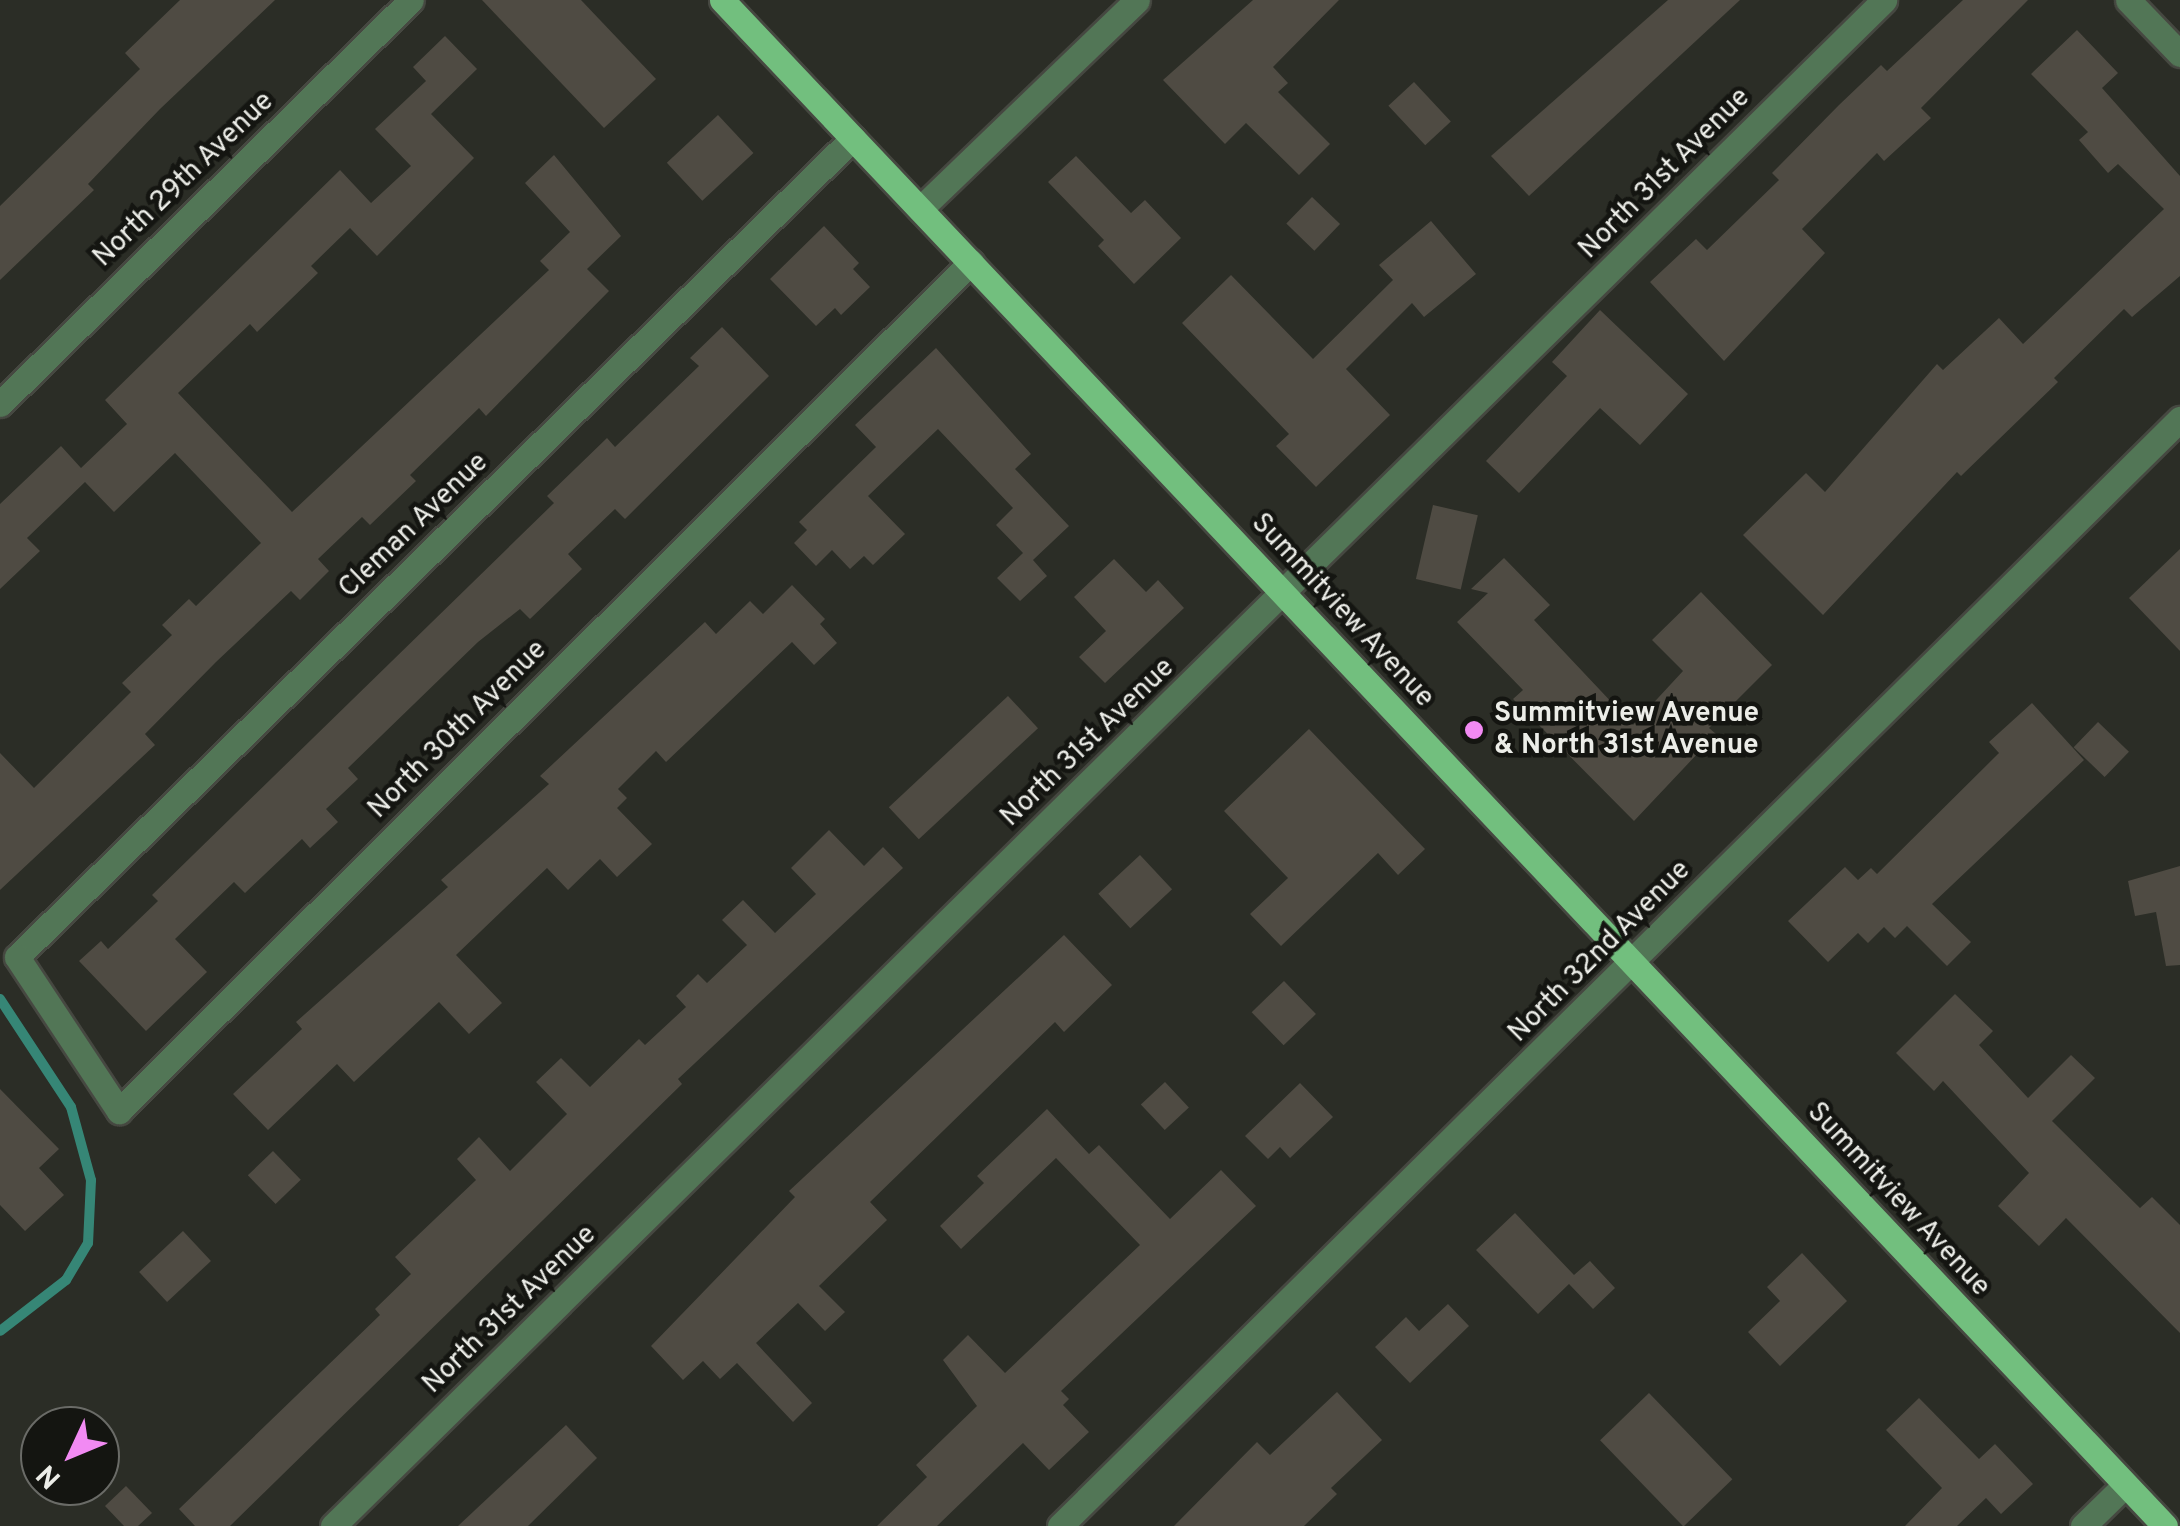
<!DOCTYPE html>
<style>
body{margin:0}
#map{position:relative;width:2180px;height:1526px;overflow:hidden;background:#2b2d26;font-family:Overpass,sans-serif}
div>[style]{position:absolute}
.stream>*{height:10px;margin:-5px;padding:0 5px;transform-origin:5px;border-radius:5px;background:#368676}
.building>*{inset:0;background:#4f4b43;transform-origin:0 0}
.roads{filter:drop-shadow(2px 0 #464841) drop-shadow(-2px 0 #464841) drop-shadow(0 2px #464841) drop-shadow(0 -2px #464841)}
.minor>*{height:25px;margin:-12.5px;padding:0 12.5px;transform-origin:12.5px;border-radius:12.5px;background:#527656}
.major>*{height:25px;margin:-12.5px;padding:0 12.5px;transform-origin:12.5px;border-radius:12.5px;background:#72bf7e}
.dots>*{width:28px;height:28px;translate:-50% -50%;box-sizing:border-box;border:5px solid #141511;border-radius:50%}
span{translate:-50% -50%;white-space:nowrap;text-align:center;line-height:1.15;-webkit-text-stroke:9px #141511;paint-order:stroke}
.street-label{font-size:28px;color:#ecede8}
.poi-label{font-size:28px;color:#ecede8;font-weight:700}
.left{translate:0 -50%;text-align:left}
.north{position:absolute;left:20px;top:1406px;width:100px;height:100px;box-sizing:border-box;background:#141511;border:2px solid #6a6b67;border-radius:50%;rotate:226deg;font-size:28px;font-weight:700;line-height:40px;text-align:center;color:#ecede8}
.north::after{content:'';display:block;margin:auto;width:35px;height:45px;background:#f28af3;clip-path:polygon(50% 0,100% 100%,50% 72%,0 100%)}
</style>
<div id="map">
<div class="stream">
<div style="left:0;top:999px;width:129px;rotate:56.7deg"></div>
<div style="left:71px;top:1107px;width:76px;rotate:74.7deg"></div>
<div style="left:91px;top:1180px;width:63px;rotate:92.7deg"></div>
<div style="left:88px;top:1243px;width:43px;rotate:120.7deg"></div>
<div style="left:66px;top:1280px;width:83px;rotate:142.3deg"></div>
</div>
<div class="building">
<div style="clip-path:polygon(180px 0,275px 0,160px 109px,88px 184px,94px 190px,0 280px,0 206px,140px 69px,125px 53px)"></div>
<div style="clip-path:polygon(482px 0,581px 0,656px 79px,604px 128px)"></div>
<div style="clip-path:polygon(1253px 0,1339px 0,1273px 67px,1288px 83px,1278px 92px,1330px 144px,1299px 175px,1246px 123px,1225px 144px,1163px 80px)"></div>
<div style="clip-path:polygon(1668px 0,1740px 0,1529px 196px,1491px 156px)"></div>
<div style="clip-path:polygon(1963px 0,2028px 0,1921px 108px,1931px 118px,1884px 161px,1877px 153px,1802px 229px,1825px 253px,1724px 361px,1650px 282px,1696px 239px,1707px 250px,1779px 180px,1772px 173px,1839px 105px,1881px 65px,1887px 71px)"></div>
<div style="clip-path:polygon(2077px 30px,2118px 73px,2102px 88px,2180px 176px,2180px 276px,2132px 317px,2124px 309px,2054px 378px,2058px 382px,1961px 476px,1957px 472px,1823px 615px,1743px 535px,1806px 473px,1825px 492px,1937px 364px,1943px 370px,1999px 318px,2023px 344px,2164px 209px,2118px 164px,2108px 173px,2079px 140px,2088px 132px,2031px 74px)"></div>
<div style="clip-path:polygon(445px 36px,477px 69px,431px 114px,474px 158px,377px 256px,350px 228px,311px 266px,318px 273px,257px 332px,250px 324px,178px 393px,292px 512px,549px 270px,540px 261px,570px 232px,525px 183px,554px 155px,621px 236px,587px 269px,609px 291px,486px 416px,479px 408px,410px 475px,416px 481px,370px 525px,362px 517px,318px 559px,329px 571px,300px 600px,291px 591px,216px 662px,145px 734px,155px 745px,0 890px,0 753px,34px 788px,131px 692px,122px 683px,172px 635px,162px 625px,189px 599px,196px 606px,261px 543px,175px 453px,114px 512px,85px 482px,27px 538px,40px 551px,0 589px,0 504px,61px 446px,81px 468px,127px 424px,105px 400px,340px 170px,371px 203px,411px 166px,375px 129px,426px 81px,413px 67px)"></div>
<div style="left:1414px;top:82px;width:54px;height:35px;rotate:47deg"></div>
<div style="left:718px;top:115px;width:52px;height:70px;rotate:47deg"></div>
<div style="clip-path:polygon(1076px 156px,1131px 213px,1145px 200px,1181px 238px,1134px 284px,1098px 246px,1104px 240px,1048px 182px)"></div>
<div style="left:1312px;top:197px;width:39px;height:37px;rotate:44deg"></div>
<div style="clip-path:polygon(1431px 221px,1476px 274px,1424px 317px,1412px 303px,1346px 369px,1390px 415px,1316px 487px,1276px 446px,1289px 434px,1182px 323px,1231px 275px,1313px 359px,1393px 280px,1379px 265px)"></div>
<div style="clip-path:polygon(824px 226px,859px 263px,853px 269px,870px 287px,841px 315px,835px 308px,816px 326px,770px 279px)"></div>
<div style="clip-path:polygon(1600px 310px,1688px 394px,1640px 445px,1600px 408px,1519px 493px,1486px 461px,1567px 376px,1552px 362px)"></div>
<div style="clip-path:polygon(722px 327px,769px 376px,625px 519px,615px 509px,568px 554px,582px 569px,530px 619px,520px 609px,478px 642px,348px 768px,358px 779px,326px 809px,338px 822px,310px 848px,302px 839px,245px 893px,234px 882px,175px 939px,207px 972px,146px 1031px,79px 961px,101px 941px,108px 949px,158px 901px,152px 895px,554px 503px,547px 496px,607px 438px,615px 447px,699px 366px,690px 358px)"></div>
<div style="clip-path:polygon(936px 348px,1031px 454px,1015px 469px,1069px 526px,1033px 560px,1047px 576px,1020px 601px,997px 578px,1023px 553px,996px 525px,1013px 508px,938px 429px,868px 496px,905px 534px,873px 565px,864px 556px,850px 569px,832px 550px,816px 566px,794px 543px,807px 530px,799px 522px,876px 447px,855px 425px)"></div>
<div style="left:1433px;top:505px;width:46px;height:76px;rotate:13deg"></div>
<div style="clip-path:polygon(2180px 549px,2180px 651px,2129px 598px)"></div>
<div style="clip-path:polygon(1504px 558px,1550px 605px,1534px 620px,1633px 725px,1683px 671px,1652px 640px,1701px 592px,1772px 665px,1709px 728px,1716px 734px,1634px 821px,1513px 699px,1523px 690px,1457px 622px,1488px 593px,1471px 589px)"></div>
<div style="clip-path:polygon(1114px 559px,1146px 592px,1158px 580px,1184px 608px,1105px 683px,1079px 657px,1106px 631px,1074px 597px)"></div>
<div style="clip-path:polygon(792px 585px,825px 619px,820px 624px,837px 643px,814px 665px,792px 642px,666px 762px,656px 751px,618px 789px,627px 798px,617px 808px,652px 844px,617px 877px,600px 859px,568px 890px,547px 868px,456px 955px,502px 1003px,469px 1034px,439px 1002px,354px 1082px,337px 1064px,268px 1130px,233px 1094px,302px 1029px,296px 1022px,448px 887px,441px 880px,549px 784px,540px 776px,705px 622px,716px 634px,750px 601px,763px 614px)"></div>
<div style="left:1008px;top:696px;width:44px;height:163px;rotate:47deg"></div>
<div style="clip-path:polygon(2032px 703px,2084px 760px,1932px 904px,1971px 942px,1947px 966px,1907px 926px,1895px 938px,1884px 927px,1868px 943px,1858px 933px,1828px 962px,1788px 921px,1845px 867px,1858px 880px,1871px 868px,1877px 874px,1999px 753px,1989px 742px)"></div>
<div style="left:2098px;top:722px;width:43px;height:35px;rotate:44deg"></div>
<div style="clip-path:polygon(1309px 729px,1425px 849px,1398px 875px,1378px 853px,1281px 946px,1250px 914px,1288px 878px,1224px 811px)"></div>
<div style="clip-path:polygon(829px 830px,864px 866px,883px 847px,903px 868px,678px 1079px,682px 1084px,230px 1526px,195px 1526px,179px 1509px,380px 1315px,375px 1309px,411px 1274px,395px 1257px,476px 1180px,457px 1159px,479px 1137px,510px 1171px,567px 1114px,536px 1082px,561px 1058px,590px 1087px,639px 1039px,645px 1045px,686px 1007px,676px 996px,698px 974px,707px 983px,747px 945px,722px 920px,743px 900px,775px 933px,816px 894px,791px 868px)"></div>
<div style="left:1140px;top:855px;width:47px;height:57px;rotate:47deg"></div>
<div style="clip-path:polygon(2180px 866px,2180px 965px,2166px 966px,2156px 912px,2135px 916px,2128px 881px)"></div>
<div style="clip-path:polygon(1064px 935px,1112px 985px,1064px 1032px,1055px 1022px,870px 1202px,887px 1220px,819px 1286px,845px 1312px,825px 1331px,798px 1303px,756px 1343px,812px 1403px,793px 1422px,737px 1363px,720px 1379px,703px 1361px,683px 1380px,651px 1346px,795px 1197px,789px 1191px)"></div>
<div style="left:1284px;top:981px;width:46px;height:45px;rotate:46deg"></div>
<div style="clip-path:polygon(1955px 994px,1993px 1031px,1979px 1045px,2028px 1098px,2071px 1055px,2095px 1078px,2052px 1121px,2140px 1208px,2152px 1197px,2180px 1225px,2180px 1333px,2066px 1218px,2039px 1246px,1998px 1206px,2029px 1173px,1943px 1081px,1934px 1091px,1896px 1053px)"></div>
<div style="left:1165px;top:1082px;width:35px;height:33px;rotate:47deg"></div>
<div style="clip-path:polygon(1300px 1083px,1333px 1117px,1290px 1158px,1280px 1147px,1268px 1159px,1245px 1136px)"></div>
<div style="clip-path:polygon(0 1089px,59px 1149px,39px 1168px,64px 1195px,25px 1231px,0 1205px)"></div>
<div style="clip-path:polygon(1047px 1109px,1089px 1154px,1099px 1145px,1170px 1219px,1221px 1170px,1256px 1206px,1061px 1391px,1069px 1399px,1063px 1405px,1089px 1432px,1049px 1470px,1023px 1443px,937px 1526px,877px 1526px,927px 1477px,916px 1465px,977px 1406px,943px 1360px,968px 1335px,1005px 1373px,1140px 1245px,1056px 1158px,961px 1249px,940px 1226px,984px 1183px,977px 1176px)"></div>
<div style="left:273px;top:1151px;width:40px;height:35px;rotate:46deg"></div>
<div style="clip-path:polygon(1515px 1213px,1574px 1275px,1590px 1261px,1615px 1288px,1593px 1309px,1569px 1284px,1538px 1314px,1476px 1250px)"></div>
<div style="left:183px;top:1231px;width:41px;height:60px;rotate:47deg"></div>
<div style="clip-path:polygon(1802px 1253px,1847px 1301px,1780px 1366px,1748px 1332px,1780px 1301px,1767px 1287px)"></div>
<div style="clip-path:polygon(1448px 1304px,1469px 1326px,1410px 1383px,1375px 1347px,1406px 1317px,1419px 1331px)"></div>
<div style="clip-path:polygon(1337px 1392px,1382px 1440px,1331px 1488px,1337px 1494px,1304px 1526px,1174px 1526px,1257px 1442px,1270px 1455px)"></div>
<div style="left:1649px;top:1393px;width:120px;height:68px;rotate:46deg"></div>
<div style="clip-path:polygon(1919px 1398px,1979px 1459px,1995px 1444px,2033px 1484px,2001px 1514px,1986px 1498px,1957px 1526px,1905px 1526px,1942px 1488px,1886px 1430px)"></div>
<div style="clip-path:polygon(566px 1425px,597px 1458px,528px 1526px,458px 1526px)"></div>
<div style="clip-path:polygon(126px 1486px,152px 1513px,138px 1526px,124px 1526px,105px 1506px)"></div>
</div>
<div class="roads">
<div class="minor">
<div style="left:2128px;top:0;width:75px;rotate:46.1deg"></div>
<div style="left:853px;top:138px;width:1170px;rotate:135.59deg"></div>
<div style="left:17px;top:957px;width:185px;rotate:56.5deg"></div>
<div style="left:119px;top:1111px;width:1203px;rotate:-44.9deg"></div>
<div style="left:920px;top:209px;width:301px;rotate:-43.9deg"></div>
<div style="left:0;top:404px;width:576px;rotate:-44.51deg"></div>
<div style="left:333px;top:1526px;width:2176px;rotate:-44.53deg"></div>
<div style="left:1060px;top:1526px;width:1575px;rotate:-44.67deg"></div>
<div style="left:2083px;top:1526px;width:59px;rotate:-44.3deg"></div>
</div>
<div class="major">
<div style="left:722px;top:0;width:2100px;rotate:46.6deg"></div>
</div>
</div>
<div class="dots">
<div style="left:1474px;top:730px;background:#f28af3"></div>
</div>
<div class="street-label">
<span style="left:1665px;top:174px;rotate:-45deg">North 31st Avenue</span>
<span style="left:184px;top:180px;rotate:-44deg">North 29th Avenue</span>
<span style="left:414px;top:526px;rotate:-44deg">Cleman Avenue</span>
<span style="left:1342px;top:611px;rotate:47deg">Summitview Avenue</span>
<span style="left:458px;top:730px;rotate:-45deg">North 30th Avenue</span>
<span style="left:1088px;top:743px;rotate:-44deg">North 31st Avenue</span>
<span style="left:1600px;top:952px;rotate:-45deg">North 32nd Avenue</span>
<span style="left:1898px;top:1200px;rotate:47deg">Summitview Avenue</span>
<span style="left:510px;top:1310px;rotate:-44deg">North 31st Avenue</span>
</div>
<div class="poi-label">
<span class="left" style="left:1494px;top:730px">Summitview Avenue<br>&amp; North 31st Avenue</span>
</div>
<div class="north">N</div>
</div>
